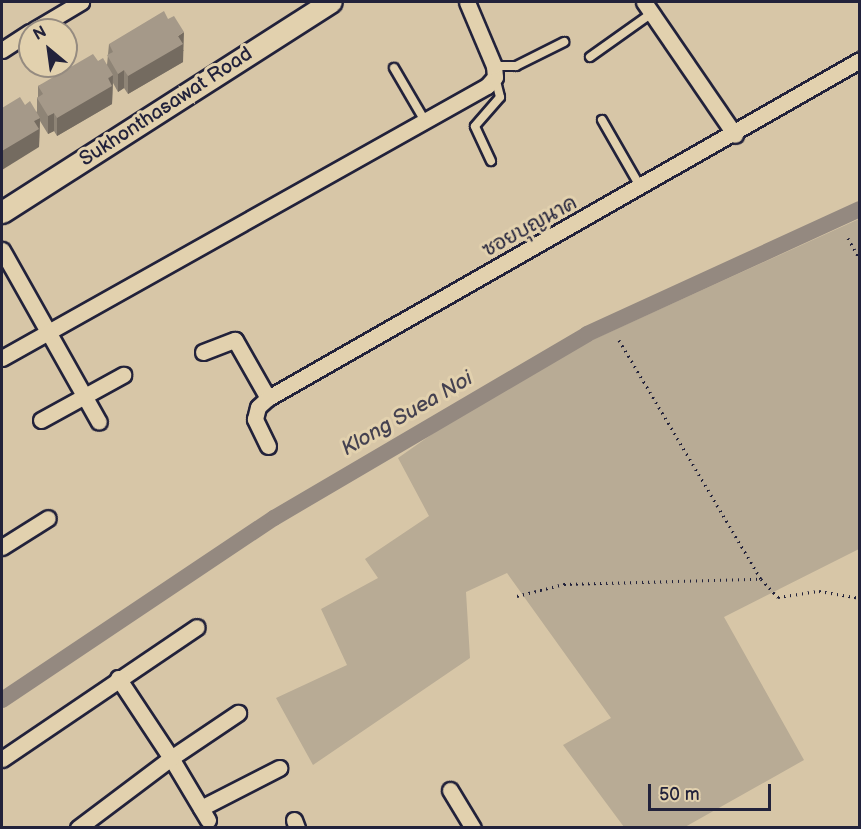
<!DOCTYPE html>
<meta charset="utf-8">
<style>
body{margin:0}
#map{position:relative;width:861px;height:829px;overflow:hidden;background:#d7c6a7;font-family:"Balsamiq Sans","Playpen Sans Thai",sans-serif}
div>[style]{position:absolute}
.green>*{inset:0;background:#b8ab95}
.canal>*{height:16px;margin:-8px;padding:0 8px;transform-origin:8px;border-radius:8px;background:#948980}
.path>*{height:3px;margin-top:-1.5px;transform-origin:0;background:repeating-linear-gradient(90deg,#22223b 0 1.5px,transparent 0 6px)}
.roads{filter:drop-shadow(2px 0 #22223b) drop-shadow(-2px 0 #22223b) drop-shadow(0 2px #22223b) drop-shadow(0 -2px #22223b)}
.lane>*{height:8px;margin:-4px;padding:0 4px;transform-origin:4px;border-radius:4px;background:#e2d1ae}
.street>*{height:15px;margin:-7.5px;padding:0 7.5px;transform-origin:7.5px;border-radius:7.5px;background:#e2d1ae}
.secondary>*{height:21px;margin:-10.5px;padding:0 10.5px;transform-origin:10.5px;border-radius:10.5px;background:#e2d1ae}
.wall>*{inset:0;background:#8e8476}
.shaded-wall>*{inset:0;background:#746b60}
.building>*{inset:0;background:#a59989}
span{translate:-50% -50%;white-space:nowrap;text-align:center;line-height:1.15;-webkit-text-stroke:6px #e2d1ae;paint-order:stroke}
.street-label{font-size:20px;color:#22223b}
.water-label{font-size:21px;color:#444150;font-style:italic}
.frame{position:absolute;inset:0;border:3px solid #22223b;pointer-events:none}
.north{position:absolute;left:18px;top:18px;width:60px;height:60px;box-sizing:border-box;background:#e2d1ae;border:2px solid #958b80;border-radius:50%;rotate:331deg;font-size:16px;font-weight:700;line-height:24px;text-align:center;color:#22223b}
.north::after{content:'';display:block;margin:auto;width:21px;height:27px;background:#22223b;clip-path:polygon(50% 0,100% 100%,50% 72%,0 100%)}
.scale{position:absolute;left:648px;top:784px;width:123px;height:27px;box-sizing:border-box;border:3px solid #22223b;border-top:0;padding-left:8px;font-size:18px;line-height:21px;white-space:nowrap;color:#22223b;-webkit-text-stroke:4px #e2d1ae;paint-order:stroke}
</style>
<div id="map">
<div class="green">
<div style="clip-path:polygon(859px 219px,859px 549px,724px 617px,804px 760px,685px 827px,624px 827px,563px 745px,611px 718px,507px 573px,466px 592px,470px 658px,313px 765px,276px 698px,347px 665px,321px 609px,378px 578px,365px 559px,429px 516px,398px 458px,465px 411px,590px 341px)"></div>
</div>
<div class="canal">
<div style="left:2px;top:700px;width:327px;rotate:-33.8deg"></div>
<div style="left:274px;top:518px;width:363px;rotate:-30.4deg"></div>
<div style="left:587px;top:334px;width:300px;rotate:-24.6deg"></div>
</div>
<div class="path">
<div style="left:848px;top:238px;width:25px;rotate:61deg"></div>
<div style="left:619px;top:340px;width:278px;rotate:59.3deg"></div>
<div style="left:761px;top:579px;width:25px;rotate:47deg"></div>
<div style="left:778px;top:597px;width:41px;rotate:-8.3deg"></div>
<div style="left:819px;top:591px;width:42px;rotate:9.7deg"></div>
<div style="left:517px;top:596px;width:49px;rotate:-14.3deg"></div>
<div style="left:564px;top:584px;width:196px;rotate:-1.5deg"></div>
</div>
<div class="roads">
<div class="lane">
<div style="left:590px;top:57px;width:76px;rotate:-35.4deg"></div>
<div style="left:494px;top:66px;width:22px"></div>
<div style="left:516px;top:66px;width:54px;rotate:-26.6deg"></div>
<div style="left:394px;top:68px;width:61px;rotate:59.7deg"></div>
<div style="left:602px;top:120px;width:76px;rotate:60.1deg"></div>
<div style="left:491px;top:161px;width:38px;rotate:-115deg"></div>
<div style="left:475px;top:126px;width:38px;rotate:-49deg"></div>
<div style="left:500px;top:97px;width:21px;rotate:-104deg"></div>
</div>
<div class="street">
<div style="left:644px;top:2px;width:161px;rotate:55.6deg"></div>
<div style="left:34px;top:30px;width:55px;rotate:-30.8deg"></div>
<div style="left:2px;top:50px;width:33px;rotate:-33deg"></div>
<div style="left:2px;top:250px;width:197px;rotate:60.6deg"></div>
<div style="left:203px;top:352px;width:34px;rotate:-21deg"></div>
<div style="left:235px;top:340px;width:67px;rotate:60.4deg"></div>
<div style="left:2px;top:358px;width:556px;rotate:-29.28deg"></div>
<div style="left:487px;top:86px;width:12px;rotate:-48deg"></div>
<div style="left:495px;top:77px;width:11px;rotate:-95deg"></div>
<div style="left:494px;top:66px;width:69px;rotate:-112.9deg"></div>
<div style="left:41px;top:420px;width:94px;rotate:-28.8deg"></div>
<div style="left:268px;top:446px;width:30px;rotate:-116deg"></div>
<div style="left:255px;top:419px;width:12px;rotate:-76deg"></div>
<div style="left:258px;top:407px;width:13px;rotate:-42deg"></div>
<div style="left:268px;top:398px;width:682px;rotate:-29.72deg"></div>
<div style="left:2px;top:547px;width:54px;rotate:-32.2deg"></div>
<div style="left:2px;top:759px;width:235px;rotate:-34.1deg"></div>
<div style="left:450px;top:790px;width:44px;rotate:58.8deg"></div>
<div style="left:201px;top:808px;width:88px;rotate:-27.1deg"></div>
<div style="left:208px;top:820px;width:72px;rotate:-120.8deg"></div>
<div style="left:171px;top:758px;width:81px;rotate:-33.9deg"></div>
<div style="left:294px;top:820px;width:9px;rotate:69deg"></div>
<div style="left:78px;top:828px;width:116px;rotate:-37deg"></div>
<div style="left:171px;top:758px;width:96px;rotate:-123.5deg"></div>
</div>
<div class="secondary">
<div style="left:2px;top:212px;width:390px;rotate:-32.6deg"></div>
</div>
</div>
<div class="wall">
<div style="clip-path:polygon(109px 44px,184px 50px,183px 51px,183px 62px,128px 94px,124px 88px,118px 92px,113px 83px,112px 104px,57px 136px,54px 131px,48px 134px,40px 121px,39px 147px,25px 105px,37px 112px,37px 98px,38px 97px,38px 86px,98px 61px,107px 65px)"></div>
</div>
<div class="shaded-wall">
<div style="clip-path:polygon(184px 32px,183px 62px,128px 94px,128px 76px,178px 36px)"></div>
<div style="clip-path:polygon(124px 70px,124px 88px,118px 92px,118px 74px)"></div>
<div style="clip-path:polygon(113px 75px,112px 104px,57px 136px,57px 118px)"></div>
<div style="clip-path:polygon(54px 113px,54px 131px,48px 134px,48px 116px)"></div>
<div style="clip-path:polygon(40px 118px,39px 147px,2px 170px,2px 151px,34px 121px)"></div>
</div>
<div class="building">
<div style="clip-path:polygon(164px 11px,168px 19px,174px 16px,184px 32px,178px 36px,183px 44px,128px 76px,124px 70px,118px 74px,107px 55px,113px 52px,109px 44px)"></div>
<div style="clip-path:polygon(93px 54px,98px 61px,103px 58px,113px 75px,108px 78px,112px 86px,57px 118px,54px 113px,48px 116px,37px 98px,43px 94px,38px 86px)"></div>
<div style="clip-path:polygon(20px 97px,25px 105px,30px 101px,40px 118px,34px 121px,39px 129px,2px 151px,2px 108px)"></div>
</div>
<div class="street-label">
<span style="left:166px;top:107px;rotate:-33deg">Sukhonthasawat Road</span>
<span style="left:530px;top:227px;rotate:-29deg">ซอยบุญนาค</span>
</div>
<div class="water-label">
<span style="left:407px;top:414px;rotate:-30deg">Klong Suea Noi</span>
</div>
<div class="frame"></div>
<div class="north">N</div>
<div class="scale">50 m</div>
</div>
